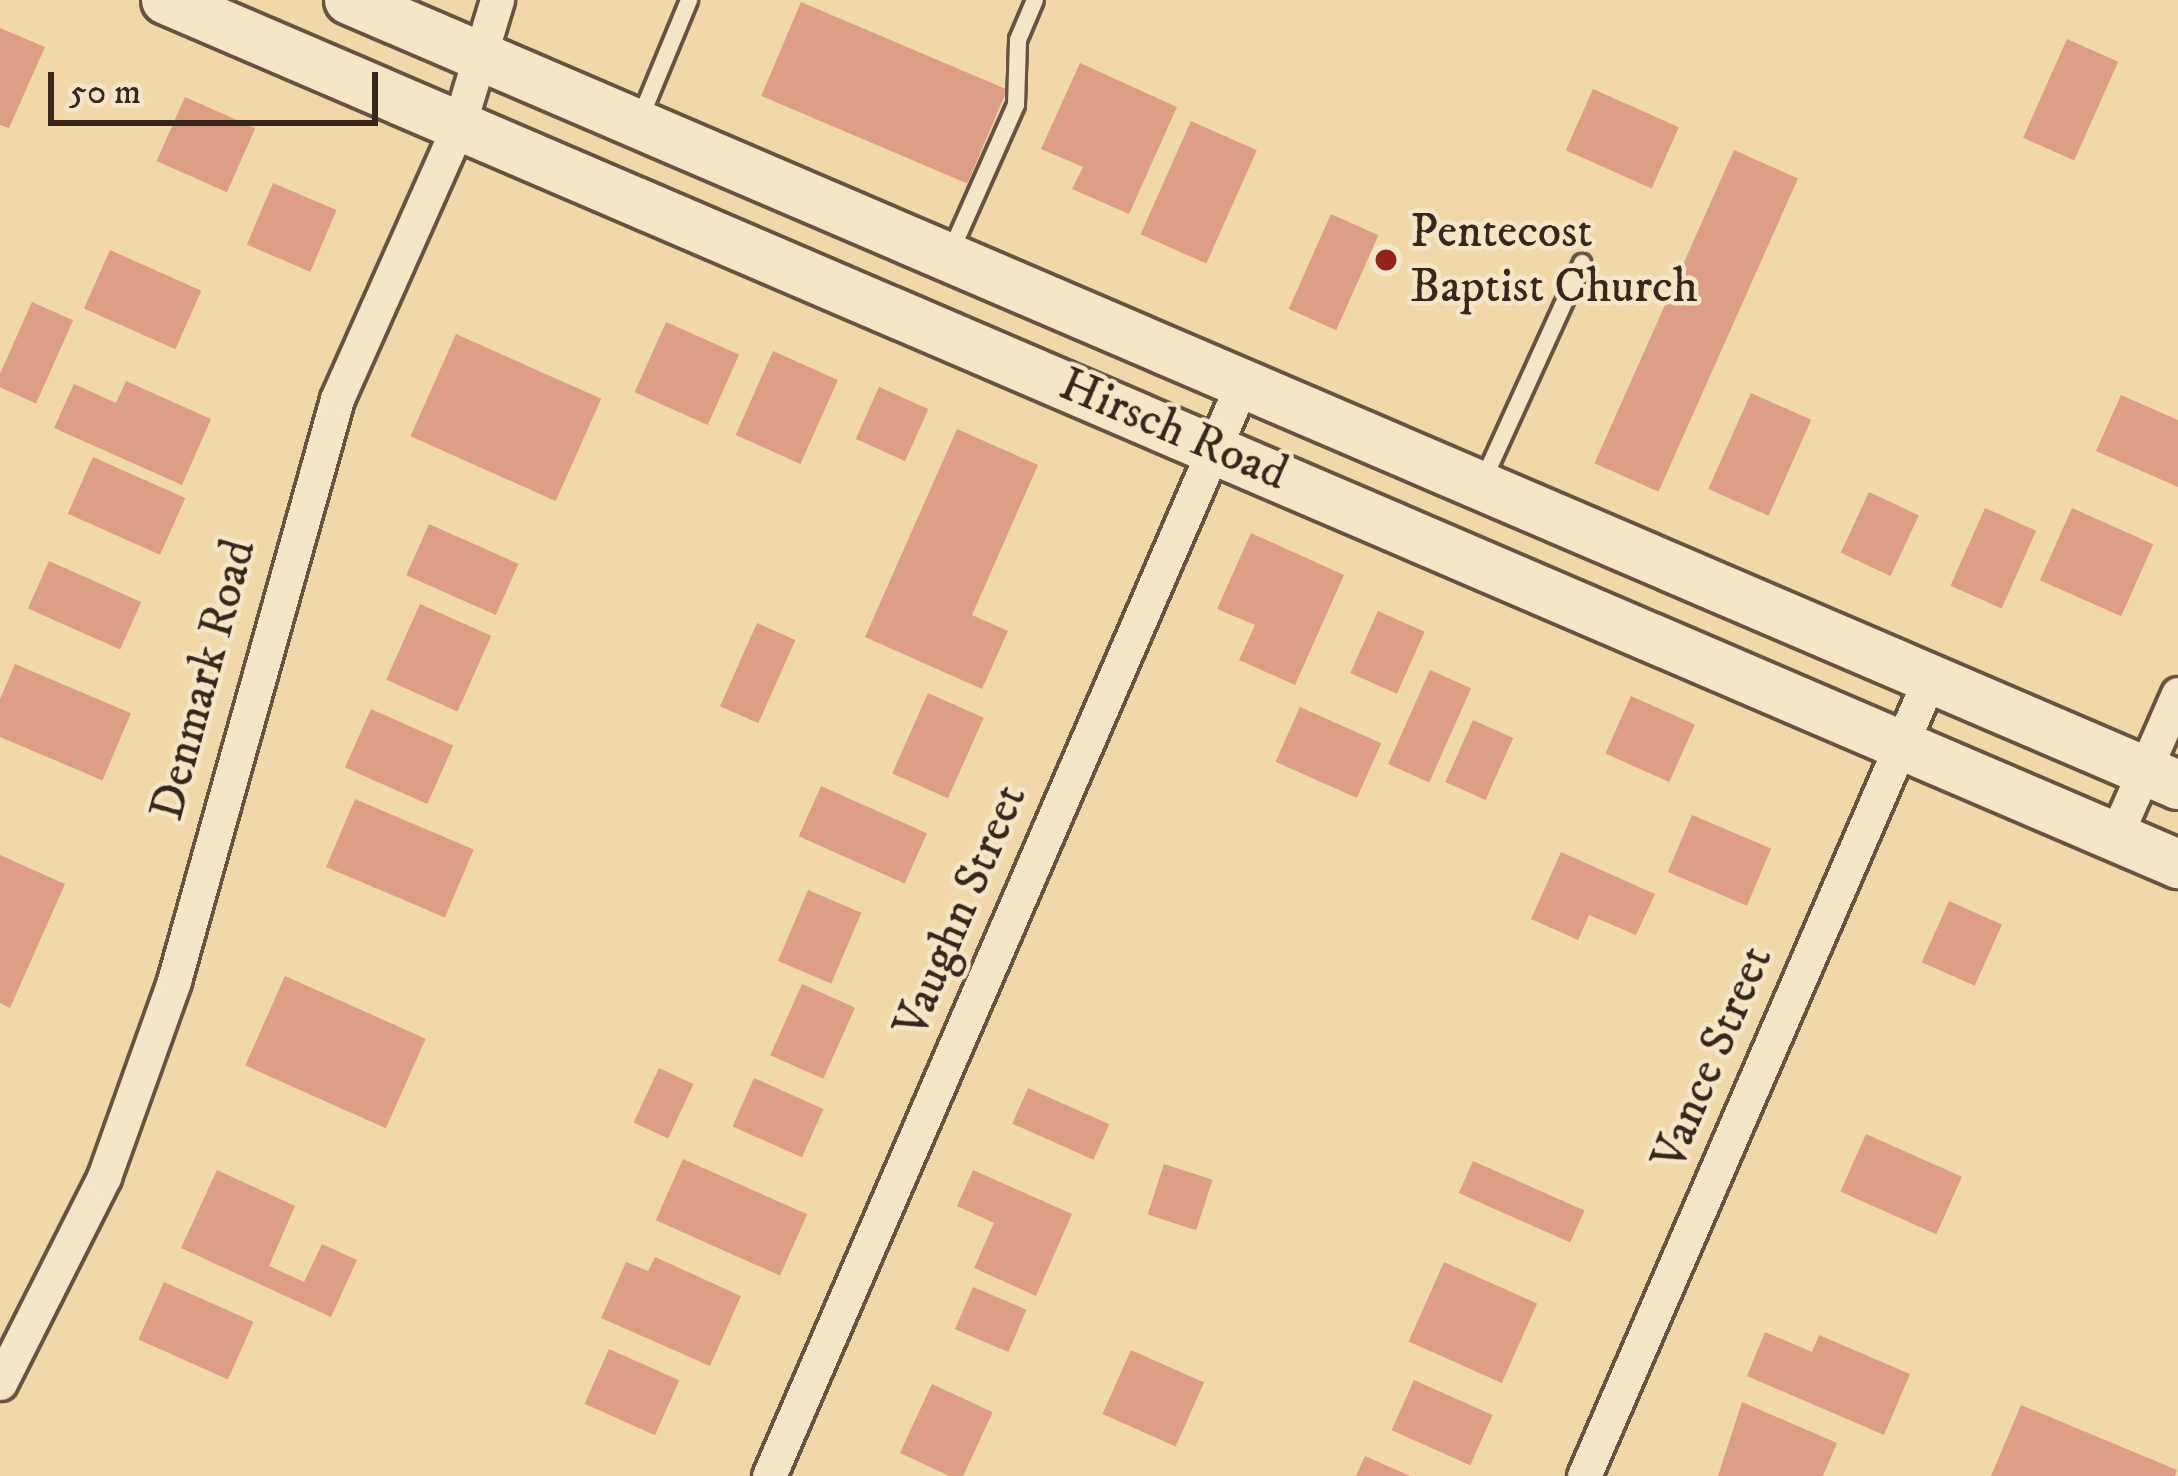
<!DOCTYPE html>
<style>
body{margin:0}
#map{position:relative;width:2178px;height:1476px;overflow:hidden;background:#f1d8aa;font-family:"IM FELL DW Pica",serif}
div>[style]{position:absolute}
.building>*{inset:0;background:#dd9e86;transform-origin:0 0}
.roads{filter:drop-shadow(3px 0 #685340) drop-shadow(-3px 0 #685340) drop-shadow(0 3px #685340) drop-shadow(0 -3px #685340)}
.lane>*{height:16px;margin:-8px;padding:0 8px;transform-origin:8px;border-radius:8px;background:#f6e6c8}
.street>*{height:33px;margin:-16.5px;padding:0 16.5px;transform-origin:16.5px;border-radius:16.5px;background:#f6e6c8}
.secondary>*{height:48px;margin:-24px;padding:0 24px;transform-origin:24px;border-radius:24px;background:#f6e6c8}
.dots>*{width:33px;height:33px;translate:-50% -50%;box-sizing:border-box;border:6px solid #f6e6c8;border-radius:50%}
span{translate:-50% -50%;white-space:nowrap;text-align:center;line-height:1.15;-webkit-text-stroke:9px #f6e6c8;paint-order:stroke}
.poi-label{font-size:48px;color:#3a271c}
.left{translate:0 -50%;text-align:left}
.street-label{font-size:48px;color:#3a271c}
.scale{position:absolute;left:48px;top:72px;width:330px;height:54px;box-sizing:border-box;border:6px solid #3a271c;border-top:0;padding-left:15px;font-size:36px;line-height:42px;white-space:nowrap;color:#3a271c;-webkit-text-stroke:9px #f6e6c8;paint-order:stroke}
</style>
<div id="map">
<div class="building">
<div style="left:801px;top:2px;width:224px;height:102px;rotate:23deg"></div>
<div style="clip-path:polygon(0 28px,45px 47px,9px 128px,0 125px)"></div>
<div style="left:2067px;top:39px;width:56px;height:108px;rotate:24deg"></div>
<div style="clip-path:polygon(1080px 63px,1177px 107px,1129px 214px,1072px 189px,1083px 167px,1041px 149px)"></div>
<div style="left:1593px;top:89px;width:94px;height:67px;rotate:24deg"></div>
<div style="left:185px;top:97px;width:77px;height:70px;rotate:24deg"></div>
<div style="left:1191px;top:121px;width:72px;height:124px;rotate:24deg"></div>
<div style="left:1734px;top:150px;width:70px;height:343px;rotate:24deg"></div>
<div style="left:273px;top:183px;width:69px;height:67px;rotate:23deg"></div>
<div style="left:1331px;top:214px;width:52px;height:104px;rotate:24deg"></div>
<div style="left:110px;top:250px;width:100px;height:64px;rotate:24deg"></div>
<div style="left:32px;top:302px;width:45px;height:91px;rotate:24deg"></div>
<div style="left:666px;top:322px;width:80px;height:77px;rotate:24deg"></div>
<div style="left:456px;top:334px;width:159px;height:112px;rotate:24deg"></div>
<div style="left:773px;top:351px;width:71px;height:92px;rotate:24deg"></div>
<div style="clip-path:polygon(126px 381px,211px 419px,182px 485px,54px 428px,74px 384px,116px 403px)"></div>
<div style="left:879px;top:387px;width:54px;height:57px;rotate:24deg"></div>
<div style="left:1751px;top:393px;width:66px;height:105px;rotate:24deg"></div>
<div style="clip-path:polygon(2121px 395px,2178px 420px,2178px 487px,2096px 451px)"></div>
<div style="clip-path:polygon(957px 429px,1038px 465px,972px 615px,1008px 631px,982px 689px,865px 637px)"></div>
<div style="left:93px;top:457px;width:101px;height:62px;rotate:24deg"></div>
<div style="left:1869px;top:492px;width:55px;height:67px;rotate:25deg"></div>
<div style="left:1985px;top:508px;width:56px;height:85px;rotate:24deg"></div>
<div style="left:2072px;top:508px;width:89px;height:79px;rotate:24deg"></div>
<div style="left:429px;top:524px;width:98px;height:56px;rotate:24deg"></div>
<div style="clip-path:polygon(1251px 533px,1344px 575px,1295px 685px,1239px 660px,1255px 625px,1217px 609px)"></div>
<div style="left:49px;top:561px;width:101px;height:52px;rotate:24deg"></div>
<div style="left:420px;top:604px;width:78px;height:83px;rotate:24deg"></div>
<div style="left:1378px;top:611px;width:51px;height:68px;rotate:24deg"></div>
<div style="left:757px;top:623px;width:42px;height:91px;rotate:24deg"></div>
<div style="left:15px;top:664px;width:126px;height:73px;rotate:23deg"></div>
<div style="left:1430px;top:670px;width:45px;height:103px;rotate:24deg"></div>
<div style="left:928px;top:693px;width:61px;height:88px;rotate:24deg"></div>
<div style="left:1631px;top:696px;width:70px;height:63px;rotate:24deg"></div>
<div style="left:1300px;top:707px;width:89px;height:60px;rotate:24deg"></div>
<div style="left:371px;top:709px;width:90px;height:64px;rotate:24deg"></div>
<div style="left:1473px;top:720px;width:44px;height:68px;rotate:24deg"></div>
<div style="left:821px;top:786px;width:116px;height:55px;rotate:24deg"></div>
<div style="left:355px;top:799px;width:129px;height:74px;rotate:23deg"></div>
<div style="left:1692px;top:815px;width:86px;height:62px;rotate:23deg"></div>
<div style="clip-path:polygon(1561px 852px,1655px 894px,1636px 935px,1589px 915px,1578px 940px,1531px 919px)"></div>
<div style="clip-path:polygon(0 855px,65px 884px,10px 1008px,0 1003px)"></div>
<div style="left:808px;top:890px;width:58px;height:77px;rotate:23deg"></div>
<div style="left:1949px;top:901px;width:58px;height:67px;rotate:24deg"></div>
<div style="left:285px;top:976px;width:154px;height:98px;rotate:24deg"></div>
<div style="left:802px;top:984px;width:58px;height:78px;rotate:24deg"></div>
<div style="left:659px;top:1068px;width:38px;height:60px;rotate:25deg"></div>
<div style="left:754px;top:1078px;width:76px;height:53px;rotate:24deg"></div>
<div style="left:1028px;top:1088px;width:89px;height:39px;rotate:24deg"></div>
<div style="left:1866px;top:1134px;width:105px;height:63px;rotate:24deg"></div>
<div style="left:683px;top:1159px;width:136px;height:67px;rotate:24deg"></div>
<div style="left:1473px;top:1161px;width:122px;height:35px;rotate:24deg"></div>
<div style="left:1164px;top:1164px;width:51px;height:53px;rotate:18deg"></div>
<div style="clip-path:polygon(217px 1170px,295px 1206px,269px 1266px,304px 1282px,322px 1244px,357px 1260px,331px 1317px,181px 1248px)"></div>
<div style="clip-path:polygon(973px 1170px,1072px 1214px,1036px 1296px,974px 1268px,994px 1223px,957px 1206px)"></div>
<div style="clip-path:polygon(655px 1257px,741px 1296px,710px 1366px,601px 1318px,626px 1262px,648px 1271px)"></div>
<div style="left:1444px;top:1262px;width:102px;height:87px;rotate:24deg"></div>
<div style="left:164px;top:1282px;width:98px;height:63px;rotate:24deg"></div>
<div style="left:973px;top:1287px;width:58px;height:46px;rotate:23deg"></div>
<div style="clip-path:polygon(1765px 1332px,1812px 1352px,1819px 1335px,1910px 1374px,1884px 1435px,1747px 1376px)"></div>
<div style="left:609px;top:1349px;width:77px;height:60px;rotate:24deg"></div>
<div style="left:1131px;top:1350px;width:80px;height:70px;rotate:24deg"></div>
<div style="left:1414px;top:1380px;width:86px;height:55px;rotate:24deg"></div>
<div style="left:932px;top:1384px;width:67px;height:76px;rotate:25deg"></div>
<div style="clip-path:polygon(1742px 1402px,1837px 1443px,1823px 1476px,1718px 1476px)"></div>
<div style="clip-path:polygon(2021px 1405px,2177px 1470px,2175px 1476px,1991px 1476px)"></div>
<div style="clip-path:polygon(1365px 1456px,1410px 1476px,1356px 1476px)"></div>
</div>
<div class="roads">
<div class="lane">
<div style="left:639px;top:121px;width:131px;rotate:-67.5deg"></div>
<div style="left:951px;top:251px;width:160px;rotate:-66deg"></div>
<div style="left:1016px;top:105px;width:65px;rotate:-88.2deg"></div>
<div style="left:1018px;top:40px;width:43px;rotate:-67deg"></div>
<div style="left:1481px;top:485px;width:244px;rotate:-65.5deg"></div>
</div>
<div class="street">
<div style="left:2116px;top:835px;width:154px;rotate:-66.3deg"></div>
<div style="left:0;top:1383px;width:231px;rotate:-63.2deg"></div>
<div style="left:104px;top:1177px;width:208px;rotate:-70.3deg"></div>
<div style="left:174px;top:981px;width:604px;rotate:-74.35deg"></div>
<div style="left:337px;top:399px;width:300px;rotate:-66deg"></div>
<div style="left:459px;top:125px;width:131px;rotate:-73.1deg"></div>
<div style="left:769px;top:1476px;width:1190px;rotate:-66.58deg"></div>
<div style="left:1584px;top:1476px;width:870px;rotate:-66.56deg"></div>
</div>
<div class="secondary">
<div style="left:166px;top:0;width:2190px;rotate:23.24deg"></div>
<div style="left:349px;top:0;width:1990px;rotate:23.23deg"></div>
</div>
</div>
<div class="dots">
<div style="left:1386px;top:260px;background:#8f2418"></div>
</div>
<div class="poi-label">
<span class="left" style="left:1410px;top:260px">Pentecost<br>Baptist Church</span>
</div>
<div class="street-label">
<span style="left:1173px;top:430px;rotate:23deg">Hirsch Road</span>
<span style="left:204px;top:680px;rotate:-75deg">Denmark Road</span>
<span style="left:961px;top:911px;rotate:-67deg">Vaughn Street</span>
<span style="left:1713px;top:1058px;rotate:-67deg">Vance Street</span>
</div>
<div class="scale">50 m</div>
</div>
